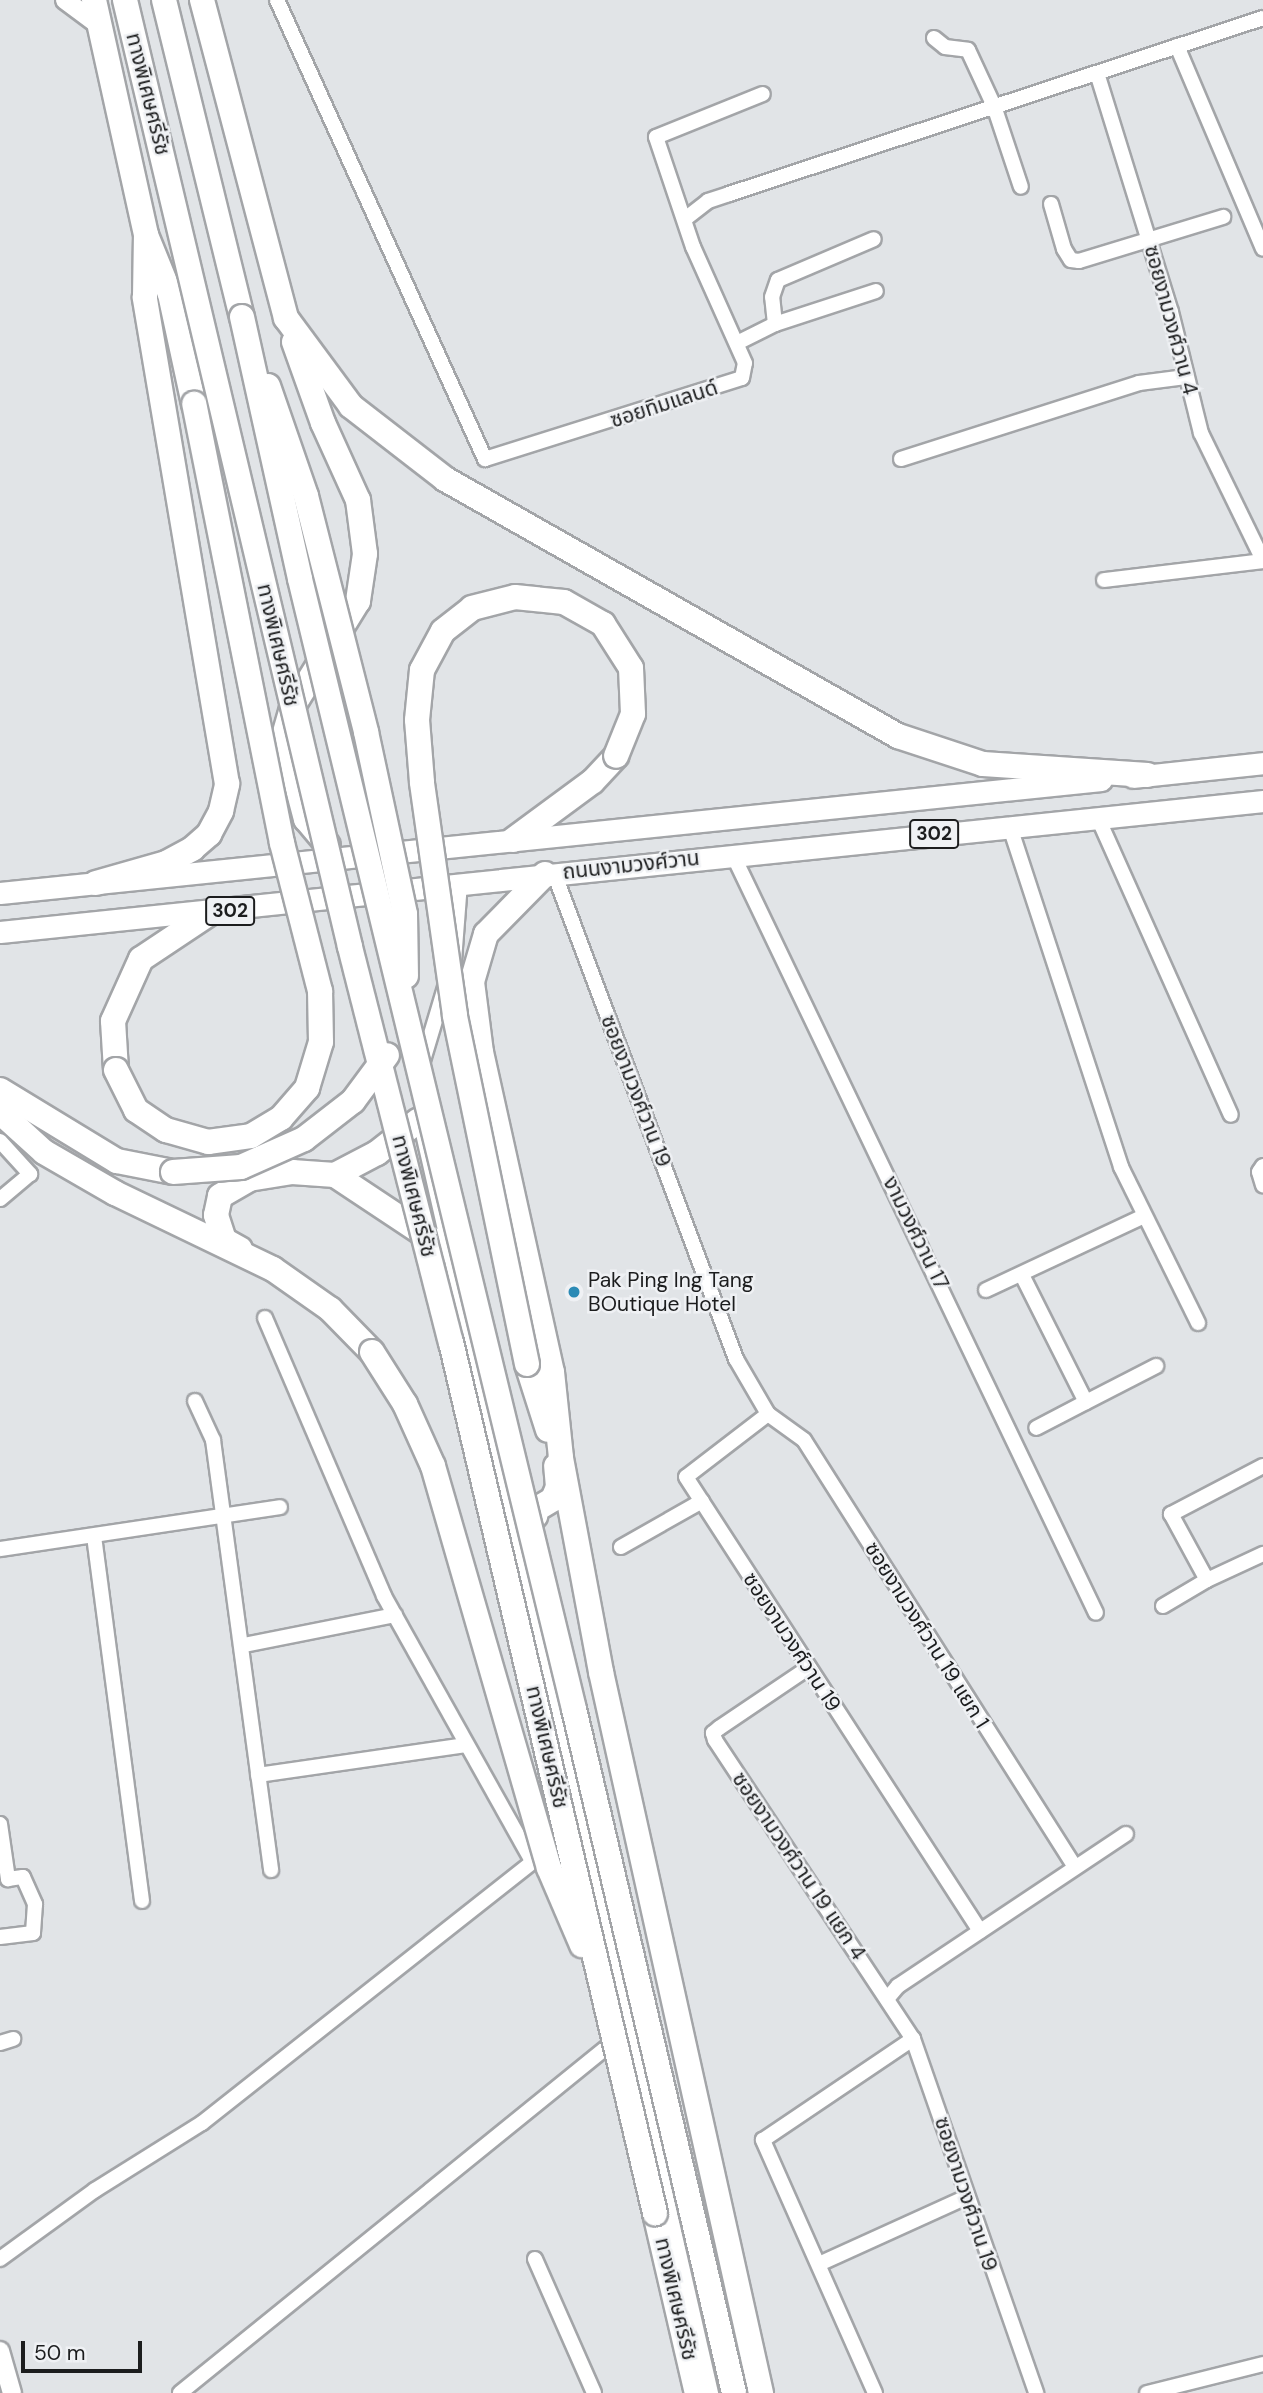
<!DOCTYPE html>
<meta charset="utf-8">
<style>
body{margin:0}
#map{position:relative;width:1263px;height:2393px;overflow:hidden;background:#e1e4e7;font-family:"DM Sans","Noto Sans Thai",sans-serif}
div>[style]{position:absolute}
.roads{filter:drop-shadow(2px 0 #a3a5a8) drop-shadow(-2px 0 #a3a5a8) drop-shadow(0 2px #a3a5a8) drop-shadow(0 -2px #a3a5a8)}
.minor>*{height:14px;margin:-7px;padding:0 7px;transform-origin:7px;border-radius:7px;background:#fff}
.tertiary>*{height:18px;margin:-9px;padding:0 9px;transform-origin:9px;border-radius:9px;background:#fff}
.primary>*{height:21px;margin:-10.5px;padding:0 10.5px;transform-origin:10.5px;border-radius:10.5px;background:#fff}
.motorway>*{height:24px;margin:-12px;padding:0 12px;transform-origin:12px;border-radius:12px;background:#fff}
.bridges{filter:drop-shadow(2px 0 #a3a5a8) drop-shadow(-2px 0 #a3a5a8) drop-shadow(0 2px #a3a5a8) drop-shadow(0 -2px #a3a5a8)}
.motorway-bridge>*{height:24px;margin:-12px;padding:0 12px;transform-origin:12px;border-radius:12px;background:#fff}
.dots>*{width:19px;height:19px;translate:-50% -50%;box-sizing:border-box;border:4px solid #eff1f4;border-radius:50%}
span{translate:-50% -50%;white-space:nowrap;text-align:center;line-height:1.15;-webkit-text-stroke:5px #eff1f4;paint-order:stroke}
.shield-label span{padding:2px 5px;background:#eff1f4;border:2px solid;border-radius:5px;-webkit-text-stroke-width:0}
.shield-label{font-size:19px;color:#1c1d1e;font-weight:700}
.street-label{font-size:21px;color:#1c1d1e}
.poi-label{font-size:21px;color:#1c1d1e}
.left{translate:0 -50%;text-align:left}
.scale{position:absolute;left:21px;top:2341px;width:121px;height:32px;box-sizing:border-box;border:4px solid #1c1d1e;border-top:0;padding-left:9px;font-size:21px;line-height:24px;white-space:nowrap;color:#1c1d1e;-webkit-text-stroke:5px #eff1f4;paint-order:stroke}
</style>
<div id="map">
<div class="roads">
<div class="minor">
<div style="left:277px;top:0;width:504px;rotate:65.62deg"></div>
<div style="left:485px;top:459px;width:269px;rotate:-17.5deg"></div>
<div style="left:742px;top:378px;width:15px;rotate:-79deg"></div>
<div style="left:745px;top:363px;width:127px;rotate:-114.1deg"></div>
<div style="left:693px;top:247px;width:116px;rotate:-108.6deg"></div>
<div style="left:656px;top:137px;width:115px;rotate:-21.9deg"></div>
<div style="left:934px;top:38px;width:14px;rotate:39deg"></div>
<div style="left:945px;top:47px;width:23px;rotate:7deg"></div>
<div style="left:968px;top:50px;width:62px;rotate:65.1deg"></div>
<div style="left:994px;top:106px;width:85px;rotate:71.6deg"></div>
<div style="left:1177px;top:46px;width:220px;rotate:67deg"></div>
<div style="left:1097px;top:73px;width:250px;rotate:72.8deg"></div>
<div style="left:1171px;top:312px;width:125px;rotate:76.1deg"></div>
<div style="left:1201px;top:433px;width:141px;rotate:64deg"></div>
<div style="left:1051px;top:204px;width:47px;rotate:73.9deg"></div>
<div style="left:1064px;top:249px;width:13px;rotate:58deg"></div>
<div style="left:1071px;top:260px;width:8px;rotate:7deg"></div>
<div style="left:1079px;top:261px;width:151px;rotate:-17deg"></div>
<div style="left:685px;top:219px;width:29px;rotate:-38deg"></div>
<div style="left:708px;top:201px;width:22px;rotate:-18deg"></div>
<div style="left:729px;top:194px;width:562px;rotate:-18.24deg"></div>
<div style="left:775px;top:324px;width:106px;rotate:-18.1deg"></div>
<div style="left:737px;top:343px;width:42px;rotate:-26.6deg"></div>
<div style="left:775px;top:324px;width:27px;rotate:-96deg"></div>
<div style="left:772px;top:297px;width:18px;rotate:-71deg"></div>
<div style="left:778px;top:280px;width:104px;rotate:-23.1deg"></div>
<div style="left:901px;top:459px;width:250px;rotate:-17.7deg"></div>
<div style="left:1139px;top:383px;width:47px;rotate:-7.3deg"></div>
<div style="left:1104px;top:580px;width:160px;rotate:-6.8deg"></div>
<div style="left:1098px;top:818px;width:325px;rotate:65.9deg"></div>
<div style="left:1010px;top:827px;width:358px;rotate:71.9deg"></div>
<div style="left:1121px;top:1167px;width:174px;rotate:63.7deg"></div>
<div style="left:733px;top:855px;width:840px;rotate:64.41deg"></div>
<div style="left:554px;top:873px;width:519px;rotate:69.47deg"></div>
<div style="left:736px;top:1359px;width:64px;rotate:59.8deg"></div>
<div style="left:768px;top:1414px;width:103px;rotate:142.5deg"></div>
<div style="left:686px;top:1477px;width:541px;rotate:57.07deg"></div>
<div style="left:454px;top:961px;width:78px;rotate:-85.6deg"></div>
<div style="left:422px;top:1064px;width:84px;rotate:-73.3deg"></div>
<div style="left:419px;top:1116px;width:1310px;rotate:77.12deg"></div>
<div style="left:0;top:1141px;width:45px;rotate:47.7deg"></div>
<div style="left:30px;top:1174px;width:39px;rotate:140deg"></div>
<div style="left:1263px;top:1166px;width:7px;rotate:124deg"></div>
<div style="left:1259px;top:1172px;width:14px;rotate:73deg"></div>
<div style="left:1022px;top:1275px;width:142px;rotate:63.3deg"></div>
<div style="left:1086px;top:1402px;width:56px;rotate:152.5deg"></div>
<div style="left:986px;top:1290px;width:172px;rotate:-25.1deg"></div>
<div style="left:265px;top:1318px;width:302px;rotate:66.8deg"></div>
<div style="left:384px;top:1596px;width:304px;rotate:60.8deg"></div>
<div style="left:195px;top:1401px;width:43px;rotate:65.2deg"></div>
<div style="left:213px;top:1440px;width:434px;rotate:82.3deg"></div>
<div style="left:1086px;top:1402px;width:79px;rotate:-27.2deg"></div>
<div style="left:768px;top:1414px;width:44px;rotate:35.8deg"></div>
<div style="left:804px;top:1440px;width:506px;rotate:57.6deg"></div>
<div style="left:1263px;top:1466px;width:104px;rotate:152.4deg"></div>
<div style="left:1171px;top:1514px;width:75px;rotate:61.4deg"></div>
<div style="left:1207px;top:1580px;width:62px;rotate:-24.9deg"></div>
<div style="left:94px;top:1536px;width:368px;rotate:82.5deg"></div>
<div style="left:621px;top:1547px;width:93px;rotate:-29.6deg"></div>
<div style="left:0;top:1549px;width:283px;rotate:-8.5deg"></div>
<div style="left:1163px;top:1606px;width:51px;rotate:-30.6deg"></div>
<div style="left:244px;top:1645px;width:154px;rotate:-11.2deg"></div>
<div style="left:808px;top:1668px;width:107px;rotate:146deg"></div>
<div style="left:719px;top:1728px;width:8px;rotate:140deg"></div>
<div style="left:713px;top:1733px;width:7px;rotate:74deg"></div>
<div style="left:715px;top:1740px;width:359px;rotate:56.5deg"></div>
<div style="left:913px;top:2039px;width:375px;rotate:70.8deg"></div>
<div style="left:258px;top:1775px;width:210px;rotate:-8.2deg"></div>
<div style="left:0;top:1824px;width:56px;rotate:81.7deg"></div>
<div style="left:8px;top:1879px;width:15px;rotate:-8deg"></div>
<div style="left:23px;top:1877px;width:30px;rotate:66deg"></div>
<div style="left:35px;top:1904px;width:29px;rotate:94deg"></div>
<div style="left:33px;top:1933px;width:33px;rotate:173deg"></div>
<div style="left:887px;top:1999px;width:17px;rotate:-50deg"></div>
<div style="left:898px;top:1986px;width:274px;rotate:-33.7deg"></div>
<div style="left:0;top:2043px;width:14px;rotate:-17deg"></div>
<div style="left:0;top:2259px;width:117px;rotate:-36deg"></div>
<div style="left:95px;top:2190px;width:126px;rotate:-32.1deg"></div>
<div style="left:202px;top:2123px;width:441px;rotate:-38.3deg"></div>
<div style="left:535px;top:2259px;width:146px;rotate:66.2deg"></div>
<div style="left:819px;top:2264px;width:162px;rotate:-24.4deg"></div>
<div style="left:180px;top:2393px;width:564px;rotate:-39.02deg"></div>
<div style="left:875px;top:2393px;width:277px;rotate:-113.9deg"></div>
<div style="left:763px;top:2140px;width:181px;rotate:-34deg"></div>
<div style="left:1147px;top:2393px;width:120px;rotate:-14deg"></div>
</div>
<div class="tertiary">
<div style="left:65px;top:0;width:44px;rotate:36.6deg"></div>
<div style="left:0;top:2351px;width:44px;rotate:74.1deg"></div>
</div>
<div class="primary">
<div style="left:1133px;top:777px;width:131px;rotate:-6.1deg"></div>
<div style="left:0;top:893px;width:1107px;rotate:-5.86deg"></div>
<div style="left:0;top:932px;width:1270px;rotate:-5.92deg"></div>
</div>
<div class="motorway">
<div style="left:94px;top:0;width:241px;rotate:77.5deg"></div>
<div style="left:146px;top:235px;width:64px;rotate:67.9deg"></div>
<div style="left:170px;top:294px;width:113px;rotate:77.7deg"></div>
<div style="left:164px;top:0;width:326px;rotate:76.2deg"></div>
<div style="left:202px;top:0;width:329px;rotate:75.2deg"></div>
<div style="left:286px;top:318px;width:109px;rotate:53.5deg"></div>
<div style="left:351px;top:406px;width:119px;rotate:37.8deg"></div>
<div style="left:445px;top:479px;width:521px;rotate:29.57deg"></div>
<div style="left:898px;top:736px;width:89px;rotate:18.2deg"></div>
<div style="left:983px;top:764px;width:165px;rotate:3.8deg"></div>
<div style="left:294px;top:342px;width:86px;rotate:70.3deg"></div>
<div style="left:323px;top:423px;width:85px;rotate:65.6deg"></div>
<div style="left:358px;top:500px;width:54px;rotate:82.6deg"></div>
<div style="left:365px;top:554px;width:48px;rotate:98.5deg"></div>
<div style="left:358px;top:601px;width:126px;rotate:121.7deg"></div>
<div style="left:292px;top:708px;width:29px;rotate:106deg"></div>
<div style="left:284px;top:736px;width:86px;rotate:75.2deg"></div>
<div style="left:306px;top:819px;width:34px;rotate:50deg"></div>
<div style="left:513px;top:840px;width:99px;rotate:-36.4deg"></div>
<div style="left:593px;top:781px;width:34px;rotate:-47deg"></div>
<div style="left:545px;top:874px;width:84px;rotate:134.5deg"></div>
<div style="left:486px;top:934px;width:50px;rotate:106.3deg"></div>
<div style="left:472px;top:982px;width:71px;rotate:82.7deg"></div>
<div style="left:481px;top:1052px;width:328px;rotate:77.5deg"></div>
<div style="left:552px;top:1372px;width:86px;rotate:84deg"></div>
<div style="left:561px;top:1458px;width:218px;rotate:79.4deg"></div>
<div style="left:601px;top:1672px;width:739px;rotate:77.49deg"></div>
<div style="left:96px;top:883px;width:73px;rotate:-15.9deg"></div>
<div style="left:166px;top:863px;width:30px;rotate:-28deg"></div>
<div style="left:192px;top:849px;width:23px;rotate:-41deg"></div>
<div style="left:209px;top:834px;width:26px;rotate:-62deg"></div>
<div style="left:221px;top:811px;width:28px;rotate:-77deg"></div>
<div style="left:227px;top:784px;width:494px;rotate:-99.6deg"></div>
<div style="left:145px;top:297px;width:62px;rotate:-89.1deg"></div>
<div style="left:116px;top:1070px;width:49px;rotate:-93.5deg"></div>
<div style="left:113px;top:1021px;width:68px;rotate:-65.7deg"></div>
<div style="left:141px;top:959px;width:83px;rotate:-33.7deg"></div>
<div style="left:0;top:1090px;width:137px;rotate:31.3deg"></div>
<div style="left:117px;top:1161px;width:57px;rotate:11.1deg"></div>
<div style="left:0;top:1112px;width:59px;rotate:42.3deg"></div>
<div style="left:44px;top:1152px;width:82px;rotate:30deg"></div>
<div style="left:115px;top:1193px;width:175px;rotate:25.7deg"></div>
<div style="left:273px;top:1269px;width:70px;rotate:35.1deg"></div>
<div style="left:330px;top:1309px;width:60px;rotate:45.7deg"></div>
<div style="left:335px;top:1175px;width:136px;rotate:33.6deg"></div>
<div style="left:240px;top:1249px;width:18px;rotate:-151deg"></div>
<div style="left:224px;top:1240px;width:26px;rotate:-108deg"></div>
<div style="left:216px;top:1215px;width:19px;rotate:-78deg"></div>
<div style="left:220px;top:1196px;width:34px;rotate:-30deg"></div>
<div style="left:249px;top:1179px;width:44px;rotate:-9.2deg"></div>
<div style="left:292px;top:1172px;width:43px;rotate:4deg"></div>
<div style="left:335px;top:1175px;width:47px;rotate:-27.6deg"></div>
<div style="left:377px;top:1153px;width:53px;rotate:-38.2deg"></div>
<div style="left:527px;top:1364px;width:69px;rotate:72.3deg"></div>
<div style="left:521px;top:1511px;width:14px;rotate:-4deg"></div>
<div style="left:535px;top:1510px;width:21px;rotate:-31deg"></div>
<div style="left:553px;top:1499px;width:13px;rotate:-67deg"></div>
<div style="left:558px;top:1487px;width:21px;rotate:-95deg"></div>
<div style="left:521px;top:1552px;width:23px;rotate:-85deg"></div>
<div style="left:523px;top:1529px;width:18px;rotate:-47deg"></div>
<div style="left:655px;top:2213px;width:185px;rotate:76.9deg"></div>
</div>
</div>
<div class="bridges">
<div class="motorway-bridge">
<div style="left:125px;top:0;width:973px;rotate:76.63deg"></div>
<div style="left:350px;top:947px;width:408px;rotate:75.7deg"></div>
<div style="left:451px;top:1342px;width:895px;rotate:76.82deg"></div>
<div style="left:242px;top:317px;width:268px;rotate:77.5deg"></div>
<div style="left:300px;top:579px;width:1163px;rotate:76.37deg"></div>
<div style="left:574px;top:1709px;width:702px;rotate:76.83deg"></div>
<div style="left:268px;top:386px;width:116px;rotate:70.9deg"></div>
<div style="left:306px;top:496px;width:244px;rotate:75.7deg"></div>
<div style="left:366px;top:732px;width:186px;rotate:77.9deg"></div>
<div style="left:405px;top:914px;width:62px;rotate:89.1deg"></div>
<div style="left:116px;top:1070px;width:45px;rotate:63.4deg"></div>
<div style="left:136px;top:1110px;width:36px;rotate:34deg"></div>
<div style="left:166px;top:1130px;width:44px;rotate:15.9deg"></div>
<div style="left:208px;top:1142px;width:43px;rotate:-7.9deg"></div>
<div style="left:251px;top:1136px;width:35px;rotate:-31deg"></div>
<div style="left:281px;top:1118px;width:40px;rotate:-49deg"></div>
<div style="left:307px;top:1088px;width:48px;rotate:-73.1deg"></div>
<div style="left:321px;top:1042px;width:51px;rotate:-91.1deg"></div>
<div style="left:320px;top:991px;width:153px;rotate:-104.4deg"></div>
<div style="left:282px;top:843px;width:448px;rotate:-101.3deg"></div>
<div style="left:173px;top:1172px;width:68px;rotate:-4.2deg"></div>
<div style="left:241px;top:1167px;width:69px;rotate:-24deg"></div>
<div style="left:304px;top:1139px;width:62px;rotate:-37.8deg"></div>
<div style="left:353px;top:1101px;width:57px;rotate:-53.5deg"></div>
<div style="left:372px;top:1352px;width:62px;rotate:57.6deg"></div>
<div style="left:405px;top:1404px;width:68px;rotate:65.7deg"></div>
<div style="left:433px;top:1466px;width:418px;rotate:73.9deg"></div>
<div style="left:549px;top:1868px;width:84px;rotate:66.8deg"></div>
<div style="left:527px;top:1364px;width:356px;rotate:-101.7deg"></div>
<div style="left:455px;top:1015px;width:235px;rotate:-98.1deg"></div>
<div style="left:422px;top:782px;width:62px;rotate:-94.6deg"></div>
<div style="left:417px;top:720px;width:50px;rotate:-84.3deg"></div>
<div style="left:422px;top:670px;width:44px;rotate:-61.7deg"></div>
<div style="left:443px;top:631px;width:37px;rotate:-38deg"></div>
<div style="left:472px;top:608px;width:44px;rotate:-14.3deg"></div>
<div style="left:515px;top:597px;width:49px;rotate:5.8deg"></div>
<div style="left:564px;top:602px;width:45px;rotate:29.4deg"></div>
<div style="left:603px;top:624px;width:52px;rotate:57.5deg"></div>
<div style="left:631px;top:668px;width:46px;rotate:87.5deg"></div>
<div style="left:633px;top:714px;width:45px;rotate:112deg"></div>
</div>
</div>
<div class="dots">
<div style="left:574px;top:1292px;background:#2b8ab5"></div>
</div>
<div class="shield-label">
<span style="left:934px;top:834px">302</span>
<span style="left:230px;top:911px">302</span>
</div>
<div class="street-label">
<span style="left:148px;top:94px;rotate:76deg">ทางพิเศษศรีรัช</span>
<span style="left:1171px;top:320px;rotate:75deg">ซอยงามวงศ์วาน 4</span>
<span style="left:664px;top:404px;rotate:-18deg">ซอยทิมแลนด์</span>
<span style="left:278px;top:645px;rotate:77deg">ทางพิเศษศรีรัช</span>
<span style="left:631px;top:865px;rotate:-6deg">ถนนงามวงศ์วาน</span>
<span style="left:636px;top:1091px;rotate:69deg">ซอยงามวงศ์วาน 19</span>
<span style="left:414px;top:1196px;rotate:76deg">ทางพิเศษศรีรัช</span>
<span style="left:916px;top:1233px;rotate:64deg">งามวงศ์วาน 17</span>
<span style="left:927px;top:1635px;rotate:58deg">ซอยงามวงศ์วาน 19 แยก 1</span>
<span style="left:792px;top:1642px;rotate:57deg">ซอยงามวงศ์วาน 19</span>
<span style="left:547px;top:1747px;rotate:77deg">ทางพิเศษศรีรัช</span>
<span style="left:799px;top:1866px;rotate:56deg">ซอยงามวงศ์วาน 19 แยก 4</span>
<span style="left:966px;top:2194px;rotate:72deg">ซอยงามวงศ์วาน 19</span>
<span style="left:676px;top:2299px;rotate:77deg">ทางพิเศษศรีรัช</span>
</div>
<div class="poi-label">
<span class="left" style="left:588px;top:1292px">Pak Ping Ing Tang<br>BOutique Hotel</span>
</div>
<div class="scale">50 m</div>
</div>
